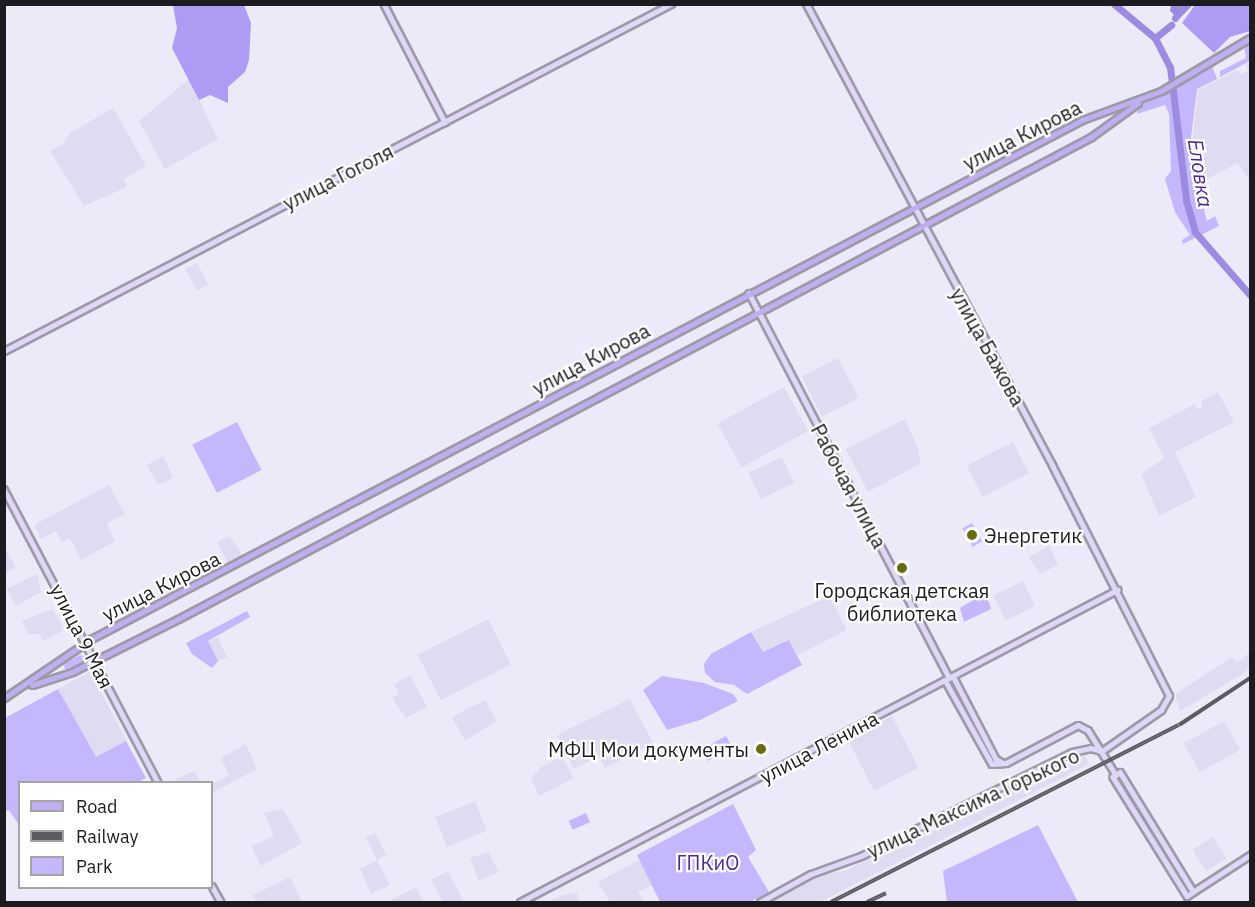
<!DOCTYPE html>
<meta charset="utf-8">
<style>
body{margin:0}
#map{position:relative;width:1255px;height:907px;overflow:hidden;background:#eceaf8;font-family:"IBM Plex Sans",sans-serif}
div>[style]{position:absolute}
.built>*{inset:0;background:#dfdcf1;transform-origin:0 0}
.green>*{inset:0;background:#c5b7fe;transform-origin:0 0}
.forest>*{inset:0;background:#ae9bf4}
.water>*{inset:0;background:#9d8ae1}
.river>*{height:7px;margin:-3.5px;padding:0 3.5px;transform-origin:3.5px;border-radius:3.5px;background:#9d8ae1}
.roads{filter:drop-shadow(2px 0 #9c9aa6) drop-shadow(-2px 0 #9c9aa6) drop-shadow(0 2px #9c9aa6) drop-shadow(0 -2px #9c9aa6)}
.secondary>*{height:4.5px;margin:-2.25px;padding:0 2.25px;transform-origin:2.25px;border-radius:2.25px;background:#dfd7f8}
.primary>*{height:5px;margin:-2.5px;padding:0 2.5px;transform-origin:2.5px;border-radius:2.5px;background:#bfaff0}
.rail>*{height:4px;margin-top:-2px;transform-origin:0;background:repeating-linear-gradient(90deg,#fff 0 4.5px,#5c5b62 0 9px);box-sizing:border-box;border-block:2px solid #5c5b62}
.dots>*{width:16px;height:16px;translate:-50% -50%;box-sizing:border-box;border:3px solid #fff;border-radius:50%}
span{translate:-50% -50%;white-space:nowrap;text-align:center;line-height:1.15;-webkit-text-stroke:4.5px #fff;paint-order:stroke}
.street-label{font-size:20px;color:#1c1b20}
.poi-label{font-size:20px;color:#1c1b20}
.left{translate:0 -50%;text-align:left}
.right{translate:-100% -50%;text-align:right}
.park-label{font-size:20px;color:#4c2a8f}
.water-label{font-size:21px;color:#4c2a8f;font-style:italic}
.frame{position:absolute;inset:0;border:6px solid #1c1b20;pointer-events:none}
.legend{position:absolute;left:18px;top:781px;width:195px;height:108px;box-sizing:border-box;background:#fff;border:2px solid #a4a4a6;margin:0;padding:8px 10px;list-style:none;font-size:18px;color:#1c1b20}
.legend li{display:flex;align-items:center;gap:12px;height:30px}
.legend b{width:30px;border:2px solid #a4a4a6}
</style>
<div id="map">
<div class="built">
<div style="clip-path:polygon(1250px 63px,1250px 182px,1238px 163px,1197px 184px,1191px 151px,1198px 90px,1237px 70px,1241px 74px,1248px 71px,1246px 65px)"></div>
<div style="clip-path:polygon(189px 79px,218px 139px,165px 169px,139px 121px)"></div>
<div style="clip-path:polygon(113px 108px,146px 166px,124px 179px,127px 187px,84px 206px,50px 151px,64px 143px,70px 133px)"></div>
<div style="left:197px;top:263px;width:24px;height:13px;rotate:62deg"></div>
<div style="left:838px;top:358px;width:45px;height:41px;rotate:63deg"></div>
<div style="left:784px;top:387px;width:50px;height:76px;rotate:61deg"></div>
<div style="clip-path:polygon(1218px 392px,1234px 422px,1175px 452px,1196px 497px,1159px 516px,1141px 474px,1164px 458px,1149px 428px,1195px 404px,1197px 409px,1201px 408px,1202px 401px)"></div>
<div style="clip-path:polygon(905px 419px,919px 451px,920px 464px,868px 492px,846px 449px)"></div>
<div style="left:1013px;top:442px;width:35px;height:52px;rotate:63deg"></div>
<div style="clip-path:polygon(163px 456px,173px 478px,158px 485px,147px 465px)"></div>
<div style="left:782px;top:457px;width:29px;height:37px;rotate:65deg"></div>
<div style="clip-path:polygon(109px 485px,125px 514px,107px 523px,115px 541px,81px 560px,70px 538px,62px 542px,56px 531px,41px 539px,34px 525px)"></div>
<div style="clip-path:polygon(230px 536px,242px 555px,228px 563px,217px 542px)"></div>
<div style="clip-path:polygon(4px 546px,16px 567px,5px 573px,4px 573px)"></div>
<div style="clip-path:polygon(1049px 546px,1058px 565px,1040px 574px,1029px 557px)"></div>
<div style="clip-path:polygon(37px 574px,41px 592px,16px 606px,7px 589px)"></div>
<div style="left:1023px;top:581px;width:28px;height:33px;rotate:64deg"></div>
<div style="clip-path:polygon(829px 596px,847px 630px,798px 655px,789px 640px,763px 652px,751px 632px)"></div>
<div style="clip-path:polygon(53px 609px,64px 630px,43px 641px,39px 633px,28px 635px,22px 621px)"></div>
<div style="left:488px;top:619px;width:51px;height:79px;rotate:63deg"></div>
<div style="left:218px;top:637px;width:22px;height:11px;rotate:66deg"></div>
<div style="clip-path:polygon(1250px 652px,1250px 666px,1244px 673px,1180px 711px,1175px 694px,1232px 657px,1237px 663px)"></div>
<div style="left:90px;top:672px;width:78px;height:36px;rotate:62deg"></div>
<div style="clip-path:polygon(410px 675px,427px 707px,406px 718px,392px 698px,399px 694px,394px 684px)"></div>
<div style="clip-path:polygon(630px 699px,653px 743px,605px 768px,599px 756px,574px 769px,558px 738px,559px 734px)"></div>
<div style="clip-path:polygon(485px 700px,496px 721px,465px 741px,452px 717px)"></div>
<div style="left:892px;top:716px;width:58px;height:50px;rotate:63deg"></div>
<div style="left:1224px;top:721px;width:33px;height:46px;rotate:61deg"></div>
<div style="clip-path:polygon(246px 744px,257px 769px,212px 793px,212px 784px,229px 775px,221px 758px)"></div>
<div style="clip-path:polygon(1084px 754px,1089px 764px,820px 902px,769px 902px,815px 876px,845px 871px)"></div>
<div style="clip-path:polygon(561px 756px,574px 778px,539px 796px,531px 779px,540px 768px)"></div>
<div style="clip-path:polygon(195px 771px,200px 782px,171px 782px,189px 773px)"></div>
<div style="left:475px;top:801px;width:32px;height:43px;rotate:68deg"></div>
<div style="clip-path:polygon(283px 809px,302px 843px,261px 866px,251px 846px,274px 836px,264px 813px)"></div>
<div style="clip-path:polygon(375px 832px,386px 855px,377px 860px,390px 885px,371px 894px,360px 869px,377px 860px,366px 838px)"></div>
<div style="left:1213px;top:837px;width:25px;height:24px;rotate:58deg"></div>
<div style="clip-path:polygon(488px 852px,499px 872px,479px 881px,470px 858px)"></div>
<div style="clip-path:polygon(639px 860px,652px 885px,638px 892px,644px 902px,610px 902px,598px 882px)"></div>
<div style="clip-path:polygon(448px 871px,460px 894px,464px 902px,443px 902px,431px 880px)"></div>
<div style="clip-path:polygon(290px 877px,302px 902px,257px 902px,253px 895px)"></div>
<div style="clip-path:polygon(416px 887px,424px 902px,387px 902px)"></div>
<div style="clip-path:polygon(576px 892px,581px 902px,548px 902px,560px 896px)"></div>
</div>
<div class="green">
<div style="clip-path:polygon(1250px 42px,1250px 61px,1220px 77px,1220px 71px,1246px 58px,1244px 46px)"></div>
<div style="clip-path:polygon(1212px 66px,1217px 79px,1197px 89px,1189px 154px,1207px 221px,1215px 216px,1219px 226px,1183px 244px,1182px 240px,1190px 235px,1175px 212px,1165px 179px,1171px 171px,1169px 114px,1165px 105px,1137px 114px,1138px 106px)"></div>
<div style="left:237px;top:422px;width:54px;height:50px;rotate:63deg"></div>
<div style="left:972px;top:523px;width:21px;height:11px;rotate:61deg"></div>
<div style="clip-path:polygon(983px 594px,987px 596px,991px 609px,964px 622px,960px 608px)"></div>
<div style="clip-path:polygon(247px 611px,250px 617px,208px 641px,218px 661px,212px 668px,192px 654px,186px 643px)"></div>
<div style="clip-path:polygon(751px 632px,763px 652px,789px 640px,802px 665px,747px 694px,734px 685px,715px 682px,705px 673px,704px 664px,711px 654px)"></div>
<div style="clip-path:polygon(80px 655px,86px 657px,84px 662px,65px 670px,64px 664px)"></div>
<div style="clip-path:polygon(662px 676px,704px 683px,733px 694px,738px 701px,700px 720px,667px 730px,643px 690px)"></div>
<div style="clip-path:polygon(58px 689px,96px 757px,126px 741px,146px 778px,138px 782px,20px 782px,19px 825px,9px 810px,5px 811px,5px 718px)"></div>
<div style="left:726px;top:736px;width:13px;height:28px;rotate:61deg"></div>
<div style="clip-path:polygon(733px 804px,756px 850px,748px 857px,769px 892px,750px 902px,660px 902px,637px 855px)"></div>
<div style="left:586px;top:813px;width:10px;height:19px;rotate:66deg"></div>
<div style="clip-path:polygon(1038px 825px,1078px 902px,947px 902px,943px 871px)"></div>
</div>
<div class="forest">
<div style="clip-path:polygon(173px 5px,244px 5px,251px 23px,249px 60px,245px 72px,228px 87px,228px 103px,210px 95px,199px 100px,172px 48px,177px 28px)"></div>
<div style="clip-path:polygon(1195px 5px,1250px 5px,1250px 31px,1230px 37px,1214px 53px,1182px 23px)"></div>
</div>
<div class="water">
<div style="clip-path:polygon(1171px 5px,1191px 5px,1191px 7px,1179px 19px,1170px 11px)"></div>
</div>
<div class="river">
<div style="left:1114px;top:4px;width:53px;rotate:39.7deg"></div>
<div style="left:1155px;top:38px;width:33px;rotate:63deg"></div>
<div style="left:1170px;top:67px;width:134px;rotate:83.1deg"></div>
<div style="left:1186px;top:200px;width:33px;rotate:74deg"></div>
<div style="left:1195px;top:232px;width:84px;rotate:48.9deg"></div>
<div style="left:1175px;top:18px;width:2px;rotate:-63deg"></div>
<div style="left:1155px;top:38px;width:21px;rotate:-39deg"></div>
</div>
<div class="roads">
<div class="secondary">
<div style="left:384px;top:4px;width:133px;rotate:62.7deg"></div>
<div style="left:749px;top:293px;width:434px;rotate:62.5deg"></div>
<div style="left:4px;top:351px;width:752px;rotate:-27.49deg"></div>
<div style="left:4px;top:489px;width:331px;rotate:62.3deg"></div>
<div style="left:953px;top:676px;width:93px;rotate:62.6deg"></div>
<div style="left:996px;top:759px;width:8px;rotate:30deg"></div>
<div style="left:945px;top:680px;width:96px;rotate:60.8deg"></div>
<div style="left:992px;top:764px;width:14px;rotate:-4deg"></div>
<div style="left:1006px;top:763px;width:81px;rotate:-27.8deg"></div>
<div style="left:1078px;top:725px;width:11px;rotate:27deg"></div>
<div style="left:1088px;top:730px;width:53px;rotate:58.1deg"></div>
<div style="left:212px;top:886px;width:18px;rotate:61deg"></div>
<div style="left:1193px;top:892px;width:140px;rotate:-121.5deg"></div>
<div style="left:1120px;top:773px;width:8px;rotate:150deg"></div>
<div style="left:1113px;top:777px;width:140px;rotate:58.1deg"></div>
<div style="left:1187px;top:896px;width:7px;rotate:-34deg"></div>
<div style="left:1193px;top:892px;width:68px;rotate:-33deg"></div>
<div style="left:520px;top:902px;width:674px;rotate:-27.59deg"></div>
<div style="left:760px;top:902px;width:58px;rotate:-28.8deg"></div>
<div style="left:811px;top:874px;width:53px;rotate:-19.8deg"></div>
<div style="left:861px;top:856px;width:235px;rotate:-26.2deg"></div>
<div style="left:1072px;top:752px;width:19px;rotate:-12deg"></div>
<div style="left:1091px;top:748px;width:11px;rotate:15deg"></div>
<div style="left:1102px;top:751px;width:72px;rotate:-34.8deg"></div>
<div style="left:1161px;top:710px;width:16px;rotate:-60deg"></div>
<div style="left:1169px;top:696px;width:257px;rotate:-116.9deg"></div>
<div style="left:1053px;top:467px;width:525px;rotate:-118.08deg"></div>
</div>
<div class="primary">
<div style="left:32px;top:685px;width:42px;rotate:-18deg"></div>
<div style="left:72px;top:672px;width:119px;rotate:-26.6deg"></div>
<div style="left:178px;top:619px;width:1032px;rotate:-27.83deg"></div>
<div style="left:1091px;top:137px;width:58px;rotate:-35.9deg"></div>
<div style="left:4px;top:698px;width:105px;rotate:-34.1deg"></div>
<div style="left:91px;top:639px;width:1119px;rotate:-27.64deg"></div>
<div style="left:1082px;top:120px;width:84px;rotate:-20.2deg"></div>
<div style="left:1161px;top:91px;width:104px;rotate:-30.8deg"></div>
</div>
</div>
<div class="rail">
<div style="left:831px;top:902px;width:390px;rotate:-27deg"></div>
<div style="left:1179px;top:725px;width:85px;rotate:-33.5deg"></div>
<div style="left:867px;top:902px;width:21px;rotate:-25deg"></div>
</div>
<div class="dots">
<div style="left:972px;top:535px;background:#676c10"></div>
<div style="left:902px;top:568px;background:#676c10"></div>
<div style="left:761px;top:749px;background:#676c10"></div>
</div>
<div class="street-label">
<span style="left:1022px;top:135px;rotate:-27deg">улица Кирова</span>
<span style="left:338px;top:177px;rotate:-27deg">улица Гоголя</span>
<span style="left:988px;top:347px;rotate:61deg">улица Бажова</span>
<span style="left:591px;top:359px;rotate:-28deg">улица Кирова</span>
<span style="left:849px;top:486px;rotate:62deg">Рабочая улица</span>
<span style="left:161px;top:586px;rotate:-27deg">улица Кирова</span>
<span style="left:82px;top:636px;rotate:63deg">улица 9 Мая</span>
<span style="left:819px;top:747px;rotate:-28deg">улица Ленина</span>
<span style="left:973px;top:803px;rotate:-25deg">улица Максима Горького</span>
</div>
<div class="poi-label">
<span class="left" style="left:984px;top:535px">Энергетик</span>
<span style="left:902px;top:602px">Городская детская<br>библиотека</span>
<span class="right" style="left:749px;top:749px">МФЦ Мои документы</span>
</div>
<div class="park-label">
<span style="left:708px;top:862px">ГПКиО</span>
</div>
<div class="water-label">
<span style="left:1201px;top:173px;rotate:81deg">Еловка</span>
</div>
<div class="frame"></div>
<ul class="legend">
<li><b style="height:8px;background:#bfaff0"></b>Road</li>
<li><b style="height:8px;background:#5c5b62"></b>Railway</li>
<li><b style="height:16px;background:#c5b7fe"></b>Park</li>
</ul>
</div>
